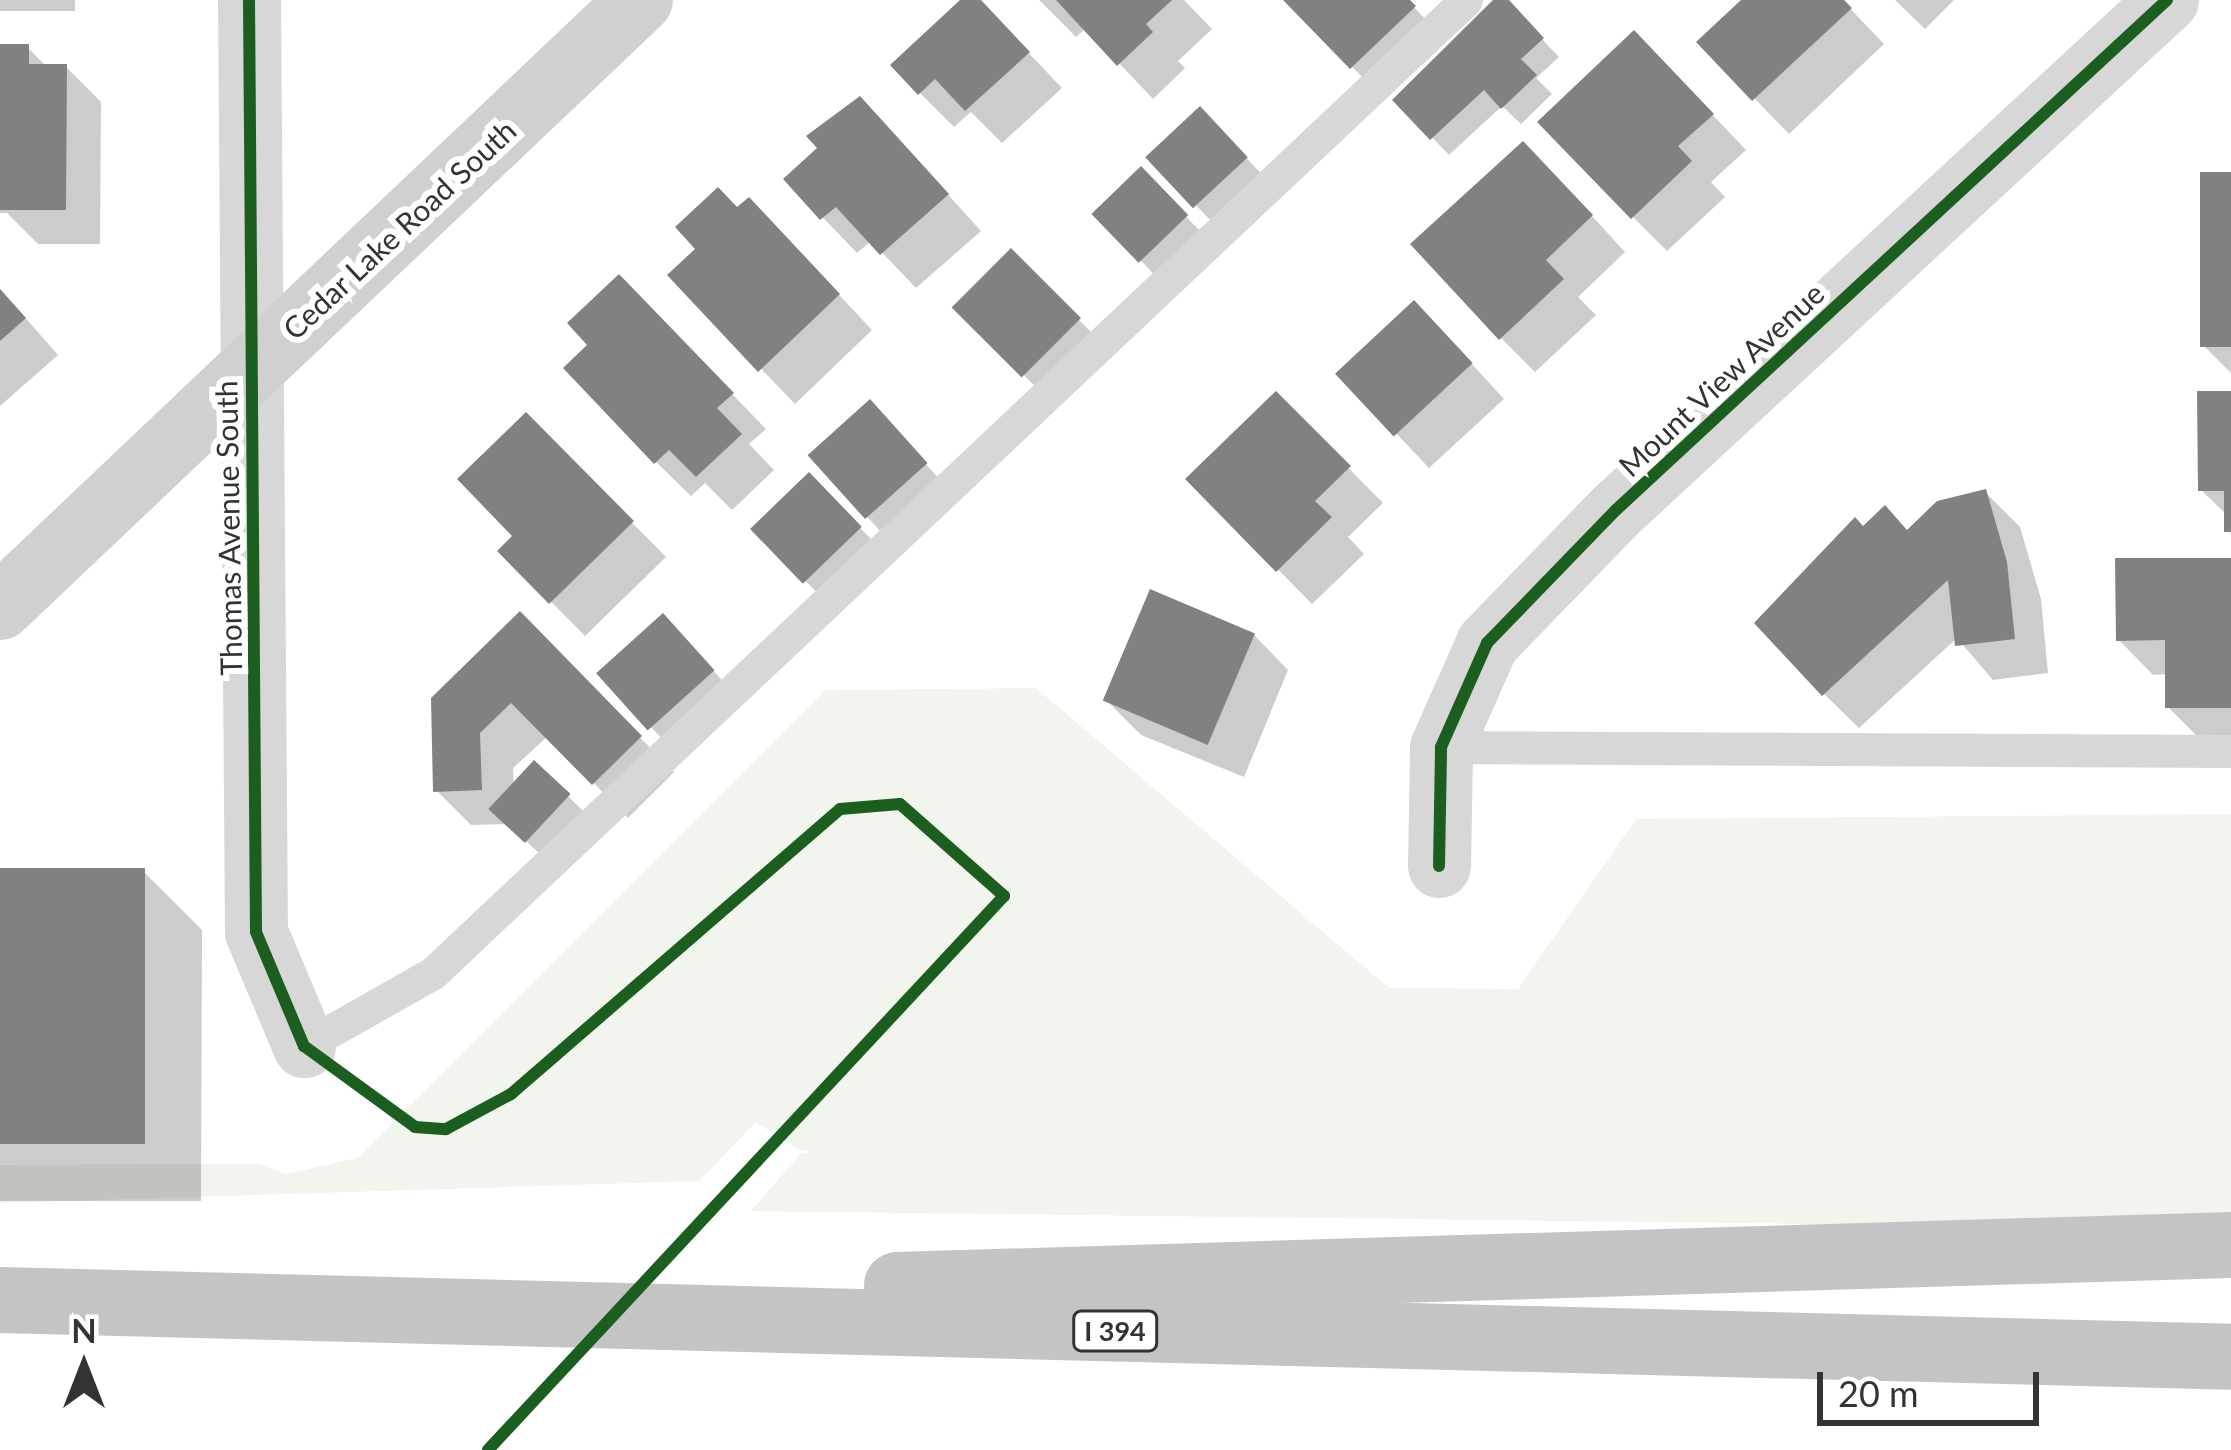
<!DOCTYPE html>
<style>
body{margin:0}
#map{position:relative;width:2231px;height:1450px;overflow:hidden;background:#fff;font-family:Lato,sans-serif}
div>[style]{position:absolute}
.green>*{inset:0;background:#f1f5ed}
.shadow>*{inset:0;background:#0003;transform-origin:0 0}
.building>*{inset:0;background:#818181;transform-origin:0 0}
.lane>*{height:33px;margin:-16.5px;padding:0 16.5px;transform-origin:16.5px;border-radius:16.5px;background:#d7d7d7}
.street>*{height:63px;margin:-31.5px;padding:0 31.5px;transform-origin:31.5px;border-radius:31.5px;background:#d7d7d7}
.secondary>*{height:66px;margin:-33px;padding:0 33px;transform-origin:33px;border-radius:33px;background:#d0d0d0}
.highway>*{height:66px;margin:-33px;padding:0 33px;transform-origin:33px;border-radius:33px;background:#c4c4c4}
.cycleway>*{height:12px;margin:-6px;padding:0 6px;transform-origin:6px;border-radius:6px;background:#1b5e20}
span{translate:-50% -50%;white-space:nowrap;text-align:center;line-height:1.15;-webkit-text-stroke:12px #fff;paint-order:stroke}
.shield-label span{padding:3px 9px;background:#fff;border:3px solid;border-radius:9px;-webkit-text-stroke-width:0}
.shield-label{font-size:27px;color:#333;font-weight:700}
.street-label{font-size:30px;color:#333}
.north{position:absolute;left:24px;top:1306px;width:120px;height:120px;-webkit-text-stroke:9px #fff;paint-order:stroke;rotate:0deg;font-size:33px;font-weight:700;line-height:48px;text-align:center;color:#333}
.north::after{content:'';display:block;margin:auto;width:42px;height:54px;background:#333;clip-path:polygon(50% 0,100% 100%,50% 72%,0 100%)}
.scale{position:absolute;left:1817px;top:1372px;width:222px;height:54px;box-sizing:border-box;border:6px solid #333;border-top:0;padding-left:15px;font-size:36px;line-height:42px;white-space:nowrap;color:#333;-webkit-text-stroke:9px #fff;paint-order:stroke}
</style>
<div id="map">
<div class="green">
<div style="clip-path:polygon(1036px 688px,1389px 988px,1518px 989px,1636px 819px,2231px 814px,2231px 1214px,1812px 1224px,751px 1211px,801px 1153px,813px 1152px,797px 1149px,756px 1122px,699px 1181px,0 1203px,0 1165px,259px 1164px,286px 1174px,357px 1158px,825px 690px)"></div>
</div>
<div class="shadow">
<div style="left:0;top:0;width:75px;height:11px"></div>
<div style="clip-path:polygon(965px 0,978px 0,1062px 88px,1002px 143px,971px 112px,954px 127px,920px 93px)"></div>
<div style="clip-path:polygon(1039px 0,1184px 0,1212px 29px,1178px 61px,1185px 68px,1153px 99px,1086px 28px,1076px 37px)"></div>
<div style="clip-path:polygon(1287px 0,1407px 0,1431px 25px,1369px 84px)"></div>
<div style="clip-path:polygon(1497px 0,1505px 0,1559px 57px,1536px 78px,1552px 94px,1521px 124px,1502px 106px,1449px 155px,1396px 100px)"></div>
<div style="clip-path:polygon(1745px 0,1842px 0,1884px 44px,1789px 134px,1700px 42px)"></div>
<div style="clip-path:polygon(1895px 0,1954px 0,1925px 29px)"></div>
<div style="clip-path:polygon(0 47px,27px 47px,47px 67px,66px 67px,101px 102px,100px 244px,38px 244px,7px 213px,0 213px)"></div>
<div style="clip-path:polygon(1669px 69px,1746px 150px,1711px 182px,1725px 197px,1667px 251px,1633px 217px)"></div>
<div style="left:1200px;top:110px;width:91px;height:69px;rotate:46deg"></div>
<div style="clip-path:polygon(894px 135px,981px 231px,916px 288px,871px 241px,857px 253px,787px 180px,822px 149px)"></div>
<div style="left:1141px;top:170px;width:90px;height:63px;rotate:46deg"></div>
<div style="clip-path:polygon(2231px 175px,2231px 373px,2204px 346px)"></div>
<div style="clip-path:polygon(1558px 179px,1625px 252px,1578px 297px,1596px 315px,1535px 372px,1501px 338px)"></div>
<div style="clip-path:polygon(737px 211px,783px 235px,872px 330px,795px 404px,671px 275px)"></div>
<div style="left:1011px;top:252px;width:121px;height:78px;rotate:45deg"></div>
<div style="clip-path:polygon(0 289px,58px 355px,0 406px)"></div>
<div style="clip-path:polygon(653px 312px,766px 429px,749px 444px,774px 470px,732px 510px,705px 483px,691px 496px,656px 462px,592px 345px)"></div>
<div style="clip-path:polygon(1448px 338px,1504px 399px,1429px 468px,1338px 372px)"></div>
<div style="clip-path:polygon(2231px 394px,2231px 535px,2227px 515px,2201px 490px)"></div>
<div style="clip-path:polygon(1276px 395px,1383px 503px,1348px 537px,1364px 554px,1312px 604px,1189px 479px)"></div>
<div style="clip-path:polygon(526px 416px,666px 557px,585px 636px,501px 551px,517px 536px)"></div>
<div style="clip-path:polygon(887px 421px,942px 482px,883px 534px,812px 457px)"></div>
<div style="left:809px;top:477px;width:97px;height:76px;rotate:45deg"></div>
<div style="clip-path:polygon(1985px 492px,2020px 527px,2041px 599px,2048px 673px,1993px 680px,1957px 638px,1859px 728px,1824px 694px,1863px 530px,1908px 532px)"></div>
<div style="clip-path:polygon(2231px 561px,2231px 742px,2203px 742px,2168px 707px,2168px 674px,2153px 675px,2119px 640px)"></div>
<div style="clip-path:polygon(520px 616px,674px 772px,628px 818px,548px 736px,513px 768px,514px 786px,568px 796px,585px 813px,543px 857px,508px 824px,471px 825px,436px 790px)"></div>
<div style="clip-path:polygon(680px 634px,730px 689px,668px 745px,601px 674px)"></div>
<div style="clip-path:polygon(1254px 635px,1288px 670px,1244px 777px,1141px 735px,1106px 700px)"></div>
<div style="clip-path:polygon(0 871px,144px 872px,202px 930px,201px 1201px,0 1201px)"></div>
</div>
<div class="building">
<div style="clip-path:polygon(960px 0,981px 0,1030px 52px,965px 111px,935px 79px,918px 95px,890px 65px)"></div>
<div style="clip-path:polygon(1056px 0,1172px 0,1146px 24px,1153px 32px,1117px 66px)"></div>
<div style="clip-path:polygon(1283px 0,1410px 0,1416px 6px,1350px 69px)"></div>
<div style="clip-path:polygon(1493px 0,1509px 0,1544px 38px,1521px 59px,1537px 75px,1501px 109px,1484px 90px,1430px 140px,1392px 100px)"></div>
<div style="clip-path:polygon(1741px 0,1844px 0,1852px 8px,1752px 101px,1696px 42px)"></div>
<div style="clip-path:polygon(1634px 30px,1714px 114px,1678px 146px,1692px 161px,1631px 219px,1537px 122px)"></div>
<div style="clip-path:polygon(0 44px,29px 44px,29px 64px,67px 64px,66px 210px,0 210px)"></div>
<div style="clip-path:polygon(860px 96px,949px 194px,880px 255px,836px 207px,820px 220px,783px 179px,817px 148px,806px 136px)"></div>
<div style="left:1200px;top:106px;width:70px;height:75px;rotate:47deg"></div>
<div style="clip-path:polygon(1523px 141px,1593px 215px,1546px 260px,1564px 279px,1499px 340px,1410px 244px)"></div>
<div style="left:1141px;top:166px;width:68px;height:69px;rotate:46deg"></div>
<div style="left:2200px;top:172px;width:31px;height:175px"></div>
<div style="clip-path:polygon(718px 187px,737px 207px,749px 197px,840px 294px,758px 372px,667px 275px,695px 249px,675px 227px)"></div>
<div style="left:1011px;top:248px;width:99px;height:84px;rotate:45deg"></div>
<div style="clip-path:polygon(619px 274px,734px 393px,717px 408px,742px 434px,696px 477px,669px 450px,654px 464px,563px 368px,587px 345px,567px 323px)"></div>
<div style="clip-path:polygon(0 289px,26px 318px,0 341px)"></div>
<div style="left:1414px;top:300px;width:86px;height:108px;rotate:47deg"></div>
<div style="clip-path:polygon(1276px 391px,1351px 466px,1315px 501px,1332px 517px,1276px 572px,1185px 479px)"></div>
<div style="clip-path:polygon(2197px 391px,2231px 391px,2231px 532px,2224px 532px,2224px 491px,2198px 491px)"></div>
<div style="left:870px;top:399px;width:86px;height:84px;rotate:48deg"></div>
<div style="clip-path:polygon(526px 412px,634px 521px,549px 604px,497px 551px,512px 536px,457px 479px)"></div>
<div style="left:809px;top:472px;width:76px;height:82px;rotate:46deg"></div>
<div style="clip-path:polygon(1986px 489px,2007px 562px,2015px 639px,1955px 646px,1948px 580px,1822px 696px,1754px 623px,1855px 517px,1863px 526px,1885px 505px,1907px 530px,1937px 501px)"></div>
<div style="clip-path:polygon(2115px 558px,2231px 558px,2231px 708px,2165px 708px,2165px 640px,2116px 641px)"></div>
<div style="left:1150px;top:589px;width:114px;height:121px;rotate:23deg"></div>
<div style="clip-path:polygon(520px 611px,642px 736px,592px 785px,511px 703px,480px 733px,482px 790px,433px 792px,431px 698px)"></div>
<div style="left:663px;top:613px;width:77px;height:90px;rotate:48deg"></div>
<div style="left:534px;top:760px;width:50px;height:67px;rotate:43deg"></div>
<div style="left:0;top:868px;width:145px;height:276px"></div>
</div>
<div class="lane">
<div style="left:1441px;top:747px;width:790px;rotate:0.29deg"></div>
<div style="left:304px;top:1046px;width:148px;rotate:-29.5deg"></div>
<div style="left:433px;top:973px;width:1419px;rotate:-43.29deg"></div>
</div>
<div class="street">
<div style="left:249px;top:0;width:932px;rotate:89.57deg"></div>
<div style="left:256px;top:932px;width:124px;rotate:67.2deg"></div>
<div style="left:1439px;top:866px;width:119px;rotate:-89deg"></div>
<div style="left:1441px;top:747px;width:114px;rotate:-66.1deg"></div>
<div style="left:1487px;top:643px;width:185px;rotate:-45.9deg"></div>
<div style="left:1616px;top:510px;width:751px;rotate:-42.79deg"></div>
</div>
<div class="secondary">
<div style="left:0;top:607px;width:882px;rotate:-43.48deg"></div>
</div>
<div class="highway">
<div style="left:897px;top:1285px;width:1335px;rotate:-1.72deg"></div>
<div style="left:0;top:1300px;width:2232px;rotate:1.46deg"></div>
</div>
<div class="cycleway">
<div style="left:249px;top:0;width:932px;rotate:89.57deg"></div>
<div style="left:256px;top:932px;width:124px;rotate:67.2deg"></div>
<div style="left:304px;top:1046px;width:137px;rotate:36.1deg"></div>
<div style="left:415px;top:1127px;width:31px;rotate:4deg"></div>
<div style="left:446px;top:1129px;width:74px;rotate:-28.3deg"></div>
<div style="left:511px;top:1094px;width:435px;rotate:-40.9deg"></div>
<div style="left:840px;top:809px;width:60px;rotate:-4.8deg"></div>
<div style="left:900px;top:804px;width:139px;rotate:41.5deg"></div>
<div style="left:1004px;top:896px;width:757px;rotate:132.97deg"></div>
<div style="left:1439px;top:866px;width:119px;rotate:-89deg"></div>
<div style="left:1441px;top:747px;width:114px;rotate:-66.1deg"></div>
<div style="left:1487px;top:643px;width:185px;rotate:-45.9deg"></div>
<div style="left:1616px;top:510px;width:751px;rotate:-42.79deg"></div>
</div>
<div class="shield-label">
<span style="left:1115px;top:1331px">I 394</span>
</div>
<div class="street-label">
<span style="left:399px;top:229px;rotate:-43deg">Cedar Lake Road South</span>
<span style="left:1721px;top:379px;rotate:-43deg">Mount View Avenue</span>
<span style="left:228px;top:528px;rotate:-91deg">Thomas Avenue South</span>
</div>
<div class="north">N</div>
<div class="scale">20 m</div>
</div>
